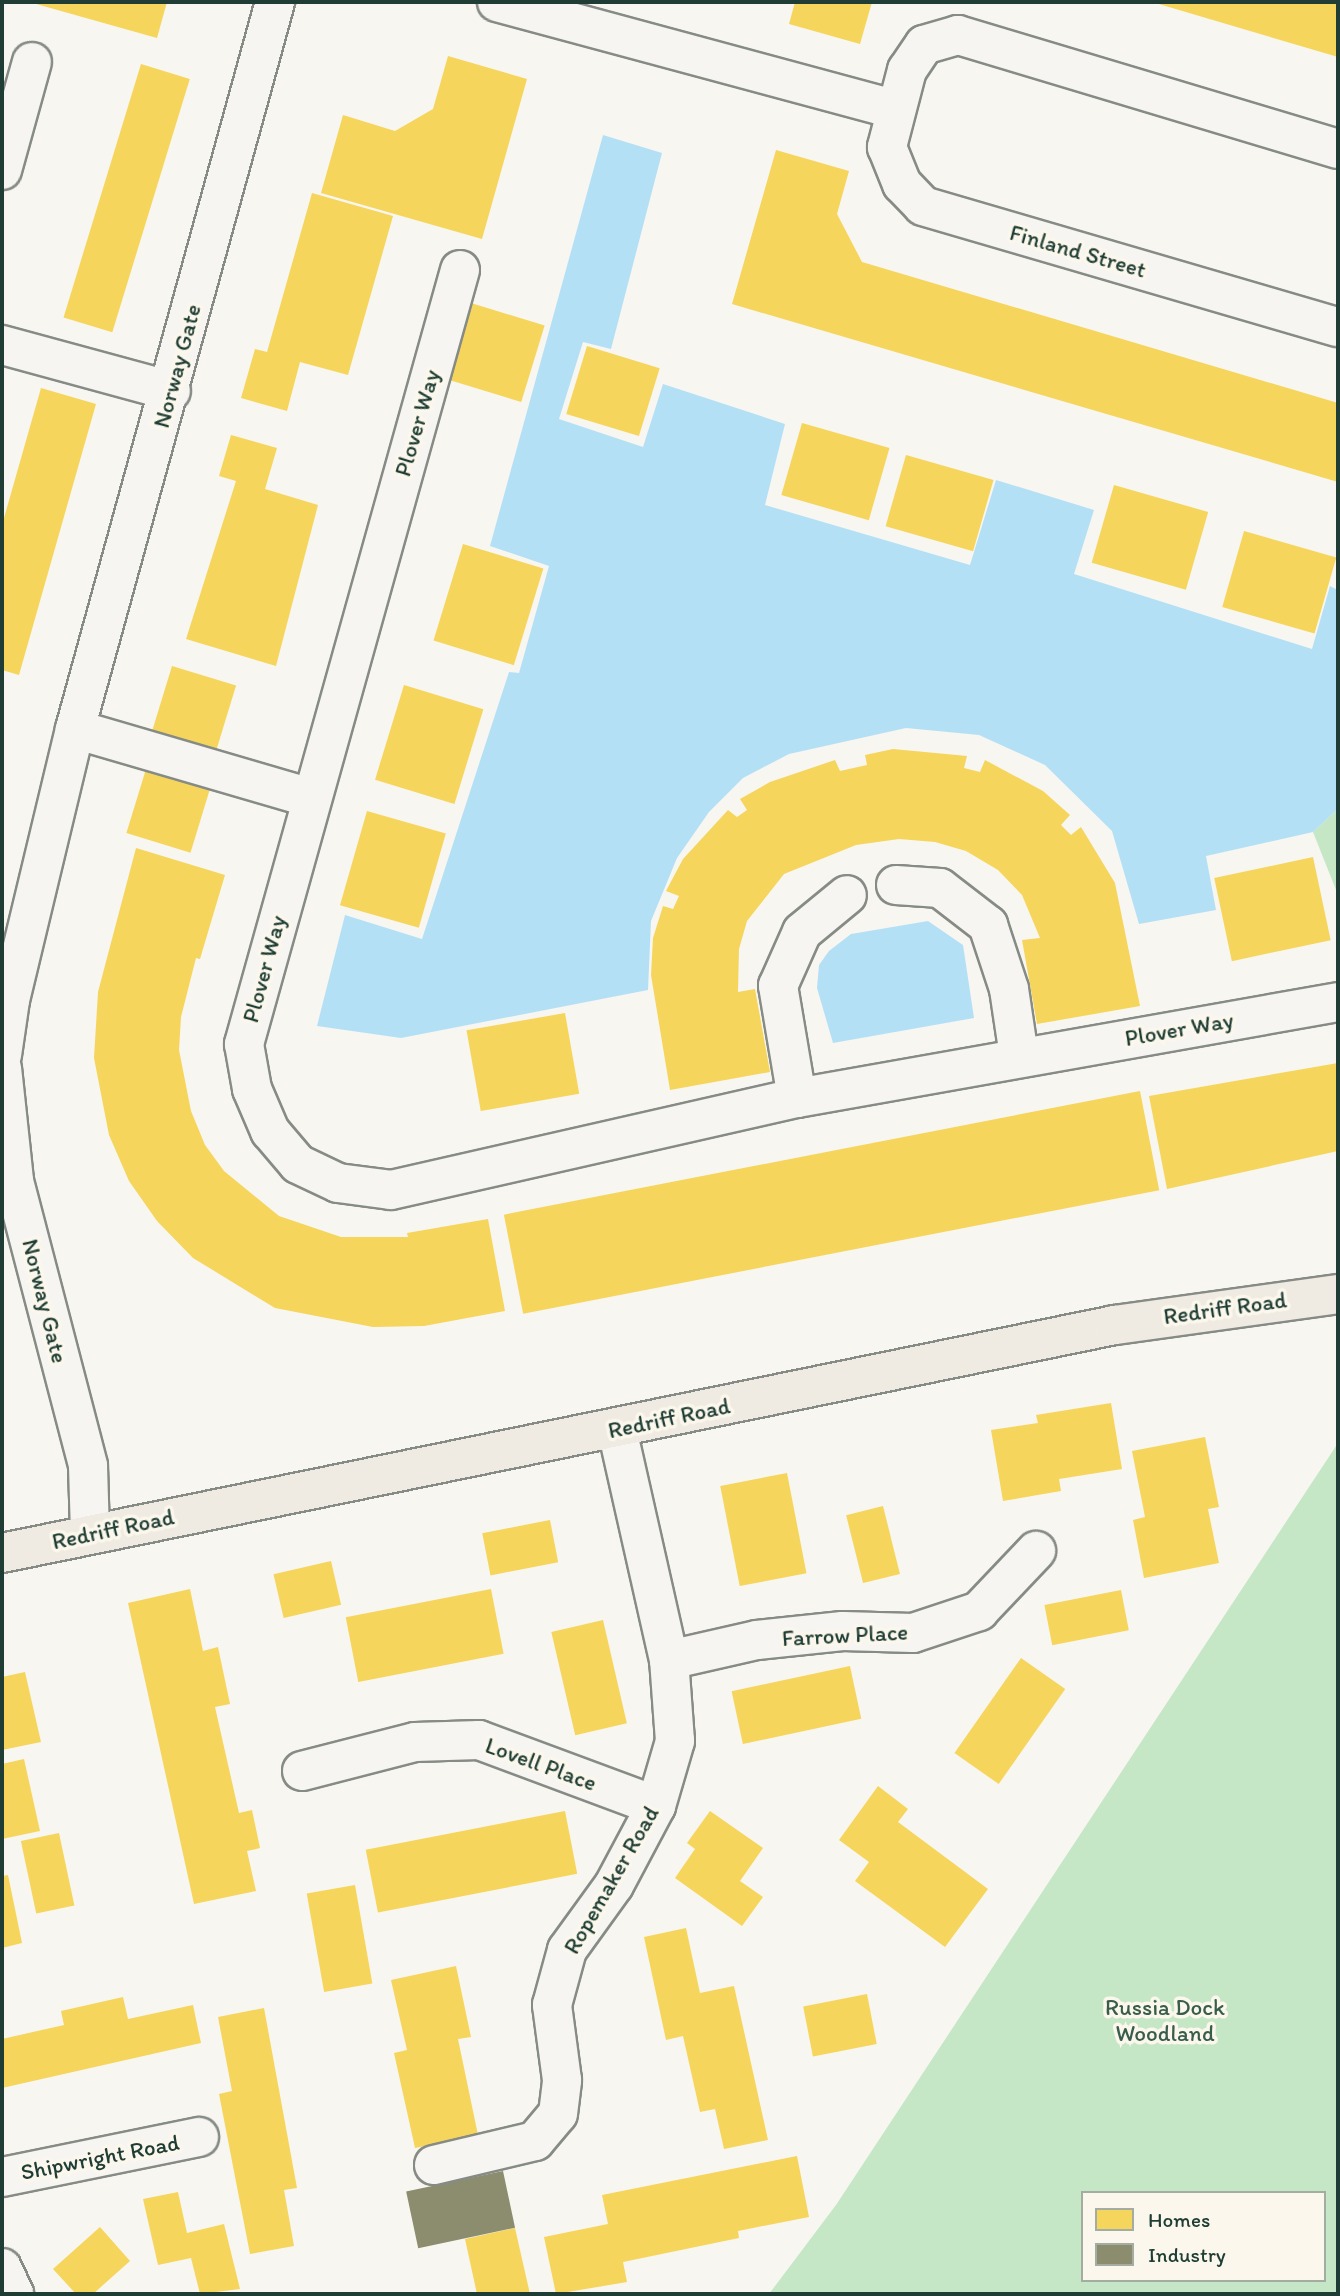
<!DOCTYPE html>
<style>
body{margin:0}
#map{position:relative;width:1340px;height:2296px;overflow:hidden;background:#f8f6f0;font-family:Itim,sans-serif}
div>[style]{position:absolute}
.green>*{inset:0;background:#c6e7c5}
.water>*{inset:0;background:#b4e0f6}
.homes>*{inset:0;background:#f6d55c;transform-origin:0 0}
.industry>*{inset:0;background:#8c8c6e;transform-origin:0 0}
.roads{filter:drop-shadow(2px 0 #868b86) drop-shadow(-2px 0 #868b86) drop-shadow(0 2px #868b86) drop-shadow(0 -2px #868b86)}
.minor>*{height:38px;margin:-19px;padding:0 19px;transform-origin:19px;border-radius:19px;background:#f6f5f1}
.major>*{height:38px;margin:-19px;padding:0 19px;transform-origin:19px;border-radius:19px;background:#f0ebe2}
span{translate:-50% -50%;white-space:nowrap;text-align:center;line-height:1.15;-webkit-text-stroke:7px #fbf7ec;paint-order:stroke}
.street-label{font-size:23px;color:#1f3d34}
.park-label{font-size:23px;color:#385d4a}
.frame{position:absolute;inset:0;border:4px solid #1f3d34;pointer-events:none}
.legend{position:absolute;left:1081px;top:2191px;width:245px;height:91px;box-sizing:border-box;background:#fbf7ec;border:2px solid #a3ada2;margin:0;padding:9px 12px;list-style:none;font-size:21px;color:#1f3d34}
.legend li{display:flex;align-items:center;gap:14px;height:35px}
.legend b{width:35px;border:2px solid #a3ada2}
</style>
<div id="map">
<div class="green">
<div style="clip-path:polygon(1338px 809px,1338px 895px,1313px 832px)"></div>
<div style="clip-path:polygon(evenodd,1338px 1443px,1338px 2294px,769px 2294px,836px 2205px,1338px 1443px,1083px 2193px,1324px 2193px,1324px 2280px,1083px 2280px,1083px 2193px)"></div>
</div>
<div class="water">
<div style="clip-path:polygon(603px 135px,662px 153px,611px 349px,583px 342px,559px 419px,643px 447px,663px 384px,785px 424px,765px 505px,970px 565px,996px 480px,1094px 510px,1074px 574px,1312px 649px,1330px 586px,1338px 590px,1338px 809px,1313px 832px,1206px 856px,1216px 910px,1139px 924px,1112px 831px,1045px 765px,979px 735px,906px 728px,789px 754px,743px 778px,709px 812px,677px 858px,651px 921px,648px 990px,401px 1038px,317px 1026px,345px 915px,422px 939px,509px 672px,519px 673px,549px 566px,490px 546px)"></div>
<div style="clip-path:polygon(928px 921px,963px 945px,974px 1018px,833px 1043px,817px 988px,819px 965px,829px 951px,851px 934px)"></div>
</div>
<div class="homes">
<div style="clip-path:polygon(29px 2px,167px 2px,157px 38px)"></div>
<div style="clip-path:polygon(795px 2px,872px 2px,860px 44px,789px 24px)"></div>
<div style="clip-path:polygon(1153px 2px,1338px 2px,1338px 57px,1152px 2px)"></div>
<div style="clip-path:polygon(448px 56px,527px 79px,482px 239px,321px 193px,343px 115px,395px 131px,433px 109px)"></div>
<div style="left:141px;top:64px;width:51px;height:265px;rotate:17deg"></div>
<div style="clip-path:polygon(776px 150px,849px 171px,837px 214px,862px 262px,1338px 403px,1338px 482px,732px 304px)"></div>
<div style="clip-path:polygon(312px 193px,393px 216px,348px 375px,300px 362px,287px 411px,241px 398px,255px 349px,267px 352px)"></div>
<div style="left:471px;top:303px;width:77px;height:80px;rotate:17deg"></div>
<div style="left:587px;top:346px;width:76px;height:71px;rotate:17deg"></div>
<div style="clip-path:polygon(41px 388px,96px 404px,19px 675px,2px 670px,2px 525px)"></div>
<div style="left:802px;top:423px;width:91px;height:75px;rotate:16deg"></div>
<div style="clip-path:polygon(231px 435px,277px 448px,265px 489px,318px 505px,276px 666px,186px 639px,236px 481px,219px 476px)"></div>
<div style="left:906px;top:455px;width:91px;height:74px;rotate:16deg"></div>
<div style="left:1114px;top:485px;width:98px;height:81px;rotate:16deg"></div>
<div style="left:1244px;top:531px;width:96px;height:79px;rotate:16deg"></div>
<div style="left:463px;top:544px;width:84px;height:101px;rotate:17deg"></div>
<div style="left:172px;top:666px;width:67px;height:69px;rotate:17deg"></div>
<div style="left:404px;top:685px;width:83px;height:99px;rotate:17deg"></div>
<div style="clip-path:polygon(893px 749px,967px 756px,964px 768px,980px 772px,985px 760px,1043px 791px,1070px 815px,1061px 825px,1071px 835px,1081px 827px,1115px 883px,1140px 1006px,1037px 1024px,1022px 940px,1040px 938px,1022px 895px,998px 870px,966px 851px,935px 842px,899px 839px,856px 845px,784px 874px,747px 921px,739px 949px,738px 992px,755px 989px,770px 1072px,670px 1090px,651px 975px,653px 938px,663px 906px,673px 909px,679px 896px,666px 891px,683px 859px,728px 810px,737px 817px,747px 810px,740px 799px,770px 782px,835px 760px,840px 771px,867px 765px,865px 755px)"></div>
<div style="left:146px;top:769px;width:67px;height:67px;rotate:17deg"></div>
<div style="left:367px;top:811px;width:82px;height:98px;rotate:16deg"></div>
<div style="clip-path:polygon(136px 848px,225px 875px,200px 959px,196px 958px,181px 1017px,179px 1050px,191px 1111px,205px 1145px,224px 1171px,279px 1216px,341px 1237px,408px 1237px,407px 1233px,488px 1219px,505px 1311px,424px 1326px,373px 1327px,275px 1308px,193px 1258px,157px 1221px,129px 1181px,109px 1135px,94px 1058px,98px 992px)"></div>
<div style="left:1313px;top:857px;width:85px;height:101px;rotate:78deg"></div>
<div style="left:565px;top:1013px;width:82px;height:100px;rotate:80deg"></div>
<div style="clip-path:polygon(1338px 1063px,1338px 1151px,1167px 1189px,1149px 1096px)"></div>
<div style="left:1140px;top:1091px;width:101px;height:648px;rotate:79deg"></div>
<div style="clip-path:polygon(1111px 1403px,1122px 1469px,1059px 1479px,1061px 1491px,1003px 1501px,991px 1430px,1038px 1423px,1036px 1415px)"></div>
<div style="clip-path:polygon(1205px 1437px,1219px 1507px,1208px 1509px,1219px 1563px,1144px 1578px,1133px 1520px,1145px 1517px,1132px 1451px)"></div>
<div style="left:787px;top:1473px;width:102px;height:68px;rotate:79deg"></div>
<div style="left:883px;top:1506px;width:70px;height:38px;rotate:76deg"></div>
<div style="left:550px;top:1520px;width:43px;height:69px;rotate:79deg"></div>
<div style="left:331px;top:1561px;width:45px;height:59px;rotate:77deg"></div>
<div style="clip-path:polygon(190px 1589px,203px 1651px,218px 1647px,230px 1704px,215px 1707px,239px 1813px,252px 1810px,260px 1848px,247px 1851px,256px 1891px,194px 1904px,128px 1603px)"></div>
<div style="left:491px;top:1589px;width:66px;height:148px;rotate:79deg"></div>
<div style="left:1121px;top:1590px;width:41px;height:78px;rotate:79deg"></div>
<div style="left:603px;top:1620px;width:106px;height:53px;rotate:77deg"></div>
<div style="left:1021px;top:1658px;width:54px;height:116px;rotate:35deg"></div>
<div style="left:850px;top:1666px;width:54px;height:121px;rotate:78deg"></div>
<div style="clip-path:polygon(25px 1672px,41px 1742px,2px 1750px,2px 1677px)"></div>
<div style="clip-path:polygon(24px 1759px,40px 1831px,2px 1839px,2px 1764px)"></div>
<div style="clip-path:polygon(878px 1786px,908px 1809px,898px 1822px,988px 1889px,945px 1947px,855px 1881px,869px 1862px,839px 1840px)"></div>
<div style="left:565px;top:1811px;width:64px;height:203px;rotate:79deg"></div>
<div style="clip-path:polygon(710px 1811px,763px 1848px,740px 1881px,763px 1897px,742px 1926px,675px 1878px,695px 1849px,687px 1843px)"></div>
<div style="left:59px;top:1833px;width:74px;height:39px;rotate:78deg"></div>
<div style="clip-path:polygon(8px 1875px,22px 1943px,2px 1948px,2px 1876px)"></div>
<div style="left:355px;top:1885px;width:100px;height:49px;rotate:80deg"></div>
<div style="clip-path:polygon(686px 1928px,700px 1993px,734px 1986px,768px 2140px,724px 2149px,715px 2109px,700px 2112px,683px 2036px,666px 2040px,644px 1937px)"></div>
<div style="clip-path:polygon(456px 1966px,471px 2037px,458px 2039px,478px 2135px,415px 2148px,394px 2053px,407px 2050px,391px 1980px)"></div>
<div style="left:867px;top:1994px;width:51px;height:65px;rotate:79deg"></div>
<div style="clip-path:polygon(123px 1997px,128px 2019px,193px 2005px,201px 2043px,2px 2088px,2px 2039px,64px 2025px,61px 2011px)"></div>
<div style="clip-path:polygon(264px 2008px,297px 2188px,284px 2190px,294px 2246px,250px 2254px,219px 2094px,232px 2091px,218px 2017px)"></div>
<div style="clip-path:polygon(797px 2156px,809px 2217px,738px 2231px,739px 2238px,623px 2262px,627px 2282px,556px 2294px,544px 2237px,608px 2224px,602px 2195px)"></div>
<div style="clip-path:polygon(178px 2192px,187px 2233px,224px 2224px,240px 2289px,200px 2294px,191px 2258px,158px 2265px,143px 2199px)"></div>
<div style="clip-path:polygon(100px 2227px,130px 2261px,93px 2294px,76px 2294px,53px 2269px)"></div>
<div style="clip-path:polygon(515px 2228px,530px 2294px,477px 2294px,465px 2239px)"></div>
</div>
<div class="industry">
<div style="left:503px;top:2171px;width:58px;height:99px;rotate:78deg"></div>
</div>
<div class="roads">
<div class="minor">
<div style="left:275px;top:2px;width:754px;rotate:105.38deg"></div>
<div style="left:75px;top:729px;width:246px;rotate:16.3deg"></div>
<div style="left:497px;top:2px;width:411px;rotate:15.1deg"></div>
<div style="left:1338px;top:149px;width:397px;rotate:-163.3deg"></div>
<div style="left:958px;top:35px;width:35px;rotate:164deg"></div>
<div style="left:924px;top:45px;width:30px;rotate:124deg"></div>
<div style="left:907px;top:70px;width:80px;rotate:104.6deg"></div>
<div style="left:887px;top:147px;width:40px;rotate:68deg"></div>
<div style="left:902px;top:184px;width:30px;rotate:46deg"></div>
<div style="left:923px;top:206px;width:432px;rotate:16.3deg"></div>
<div style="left:2px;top:170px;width:112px;rotate:-74.5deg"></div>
<div style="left:460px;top:270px;width:804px;rotate:105.59deg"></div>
<div style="left:244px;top:1044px;width:46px;rotate:79.9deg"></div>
<div style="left:252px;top:1089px;width:46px;rotate:66.8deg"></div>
<div style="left:270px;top:1131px;width:43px;rotate:49.7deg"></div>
<div style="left:298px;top:1164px;width:44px;rotate:25.4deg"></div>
<div style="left:338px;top:1183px;width:53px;rotate:7.5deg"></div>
<div style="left:391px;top:1190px;width:416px;rotate:-12.8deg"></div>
<div style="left:797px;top:1098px;width:549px;rotate:-10.06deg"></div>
<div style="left:2px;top:345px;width:175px;rotate:15.2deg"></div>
<div style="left:896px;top:885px;width:44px;rotate:3.9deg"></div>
<div style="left:940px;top:888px;width:61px;rotate:37.6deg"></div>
<div style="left:988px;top:925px;width:67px;rotate:71.8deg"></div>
<div style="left:1009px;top:989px;width:68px;rotate:81.5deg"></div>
<div style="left:2px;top:1055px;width:56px;rotate:-81.7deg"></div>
<div style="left:10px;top:1000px;width:279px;rotate:-76.5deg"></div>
<div style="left:2px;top:1068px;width:114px;rotate:83.9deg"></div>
<div style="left:14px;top:1181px;width:294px;rotate:75.4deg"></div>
<div style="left:88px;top:1466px;width:68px;rotate:88.3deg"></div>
<div style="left:797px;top:1098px;width:114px;rotate:-99.6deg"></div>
<div style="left:778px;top:986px;width:59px;rotate:-66deg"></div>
<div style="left:802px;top:932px;width:58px;rotate:-39.4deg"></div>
<div style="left:669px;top:1660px;width:90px;rotate:-12.8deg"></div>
<div style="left:757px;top:1640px;width:86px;rotate:-6deg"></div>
<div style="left:843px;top:1631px;width:70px;rotate:1.6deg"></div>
<div style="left:913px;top:1633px;width:70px;rotate:-18.4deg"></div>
<div style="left:979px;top:1611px;width:83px;rotate:-46.5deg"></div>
<div style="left:302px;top:1771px;width:117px;rotate:-14.4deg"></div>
<div style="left:415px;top:1742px;width:64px;rotate:-1.8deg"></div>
<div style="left:479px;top:1740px;width:189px;rotate:20.4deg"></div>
<div style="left:434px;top:2165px;width:104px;rotate:-13.4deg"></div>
<div style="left:535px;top:2141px;width:35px;rotate:-50deg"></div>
<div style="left:558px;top:2114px;width:34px;rotate:-83deg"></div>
<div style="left:562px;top:2080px;width:76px;rotate:-97.6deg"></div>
<div style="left:552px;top:2005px;width:57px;rotate:-74.7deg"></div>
<div style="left:567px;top:1950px;width:80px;rotate:-54.1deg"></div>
<div style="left:614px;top:1885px;width:89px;rotate:-62deg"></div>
<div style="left:656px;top:1806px;width:68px;rotate:-73.7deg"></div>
<div style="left:675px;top:1741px;width:81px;rotate:-94.2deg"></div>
<div style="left:669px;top:1660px;width:237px;rotate:-102.7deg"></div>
<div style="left:2px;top:2177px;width:201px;rotate:-11.5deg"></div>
<div style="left:2px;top:2268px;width:29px;rotate:65deg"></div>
</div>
<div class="major">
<div style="left:2px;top:1553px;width:1136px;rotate:-11.58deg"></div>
<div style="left:1115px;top:1325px;width:225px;rotate:-7.9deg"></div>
</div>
</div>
<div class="street-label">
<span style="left:1078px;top:251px;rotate:16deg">Finland Street</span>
<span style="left:177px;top:366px;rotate:-75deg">Norway Gate</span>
<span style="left:417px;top:423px;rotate:-74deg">Plover Way</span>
<span style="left:264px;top:969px;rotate:-75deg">Plover Way</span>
<span style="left:1179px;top:1029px;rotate:-10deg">Plover Way</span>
<span style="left:45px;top:1301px;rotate:76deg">Norway Gate</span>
<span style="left:1225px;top:1308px;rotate:-8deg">Redriff Road</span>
<span style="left:669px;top:1418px;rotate:-12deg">Redriff Road</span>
<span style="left:113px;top:1529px;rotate:-12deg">Redriff Road</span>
<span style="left:845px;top:1635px;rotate:-3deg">Farrow Place</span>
<span style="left:541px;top:1764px;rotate:20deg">Lovell Place</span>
<span style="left:611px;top:1880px;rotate:-60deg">Ropemaker Road</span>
<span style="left:100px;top:2157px;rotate:-11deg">Shipwright Road</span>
</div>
<div class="park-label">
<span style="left:1165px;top:2020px">Russia Dock<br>Woodland</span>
</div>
<div class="frame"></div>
<ul class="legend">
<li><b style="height:19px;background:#f6d55c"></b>Homes</li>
<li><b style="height:19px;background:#8c8c6e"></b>Industry</li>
</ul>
</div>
